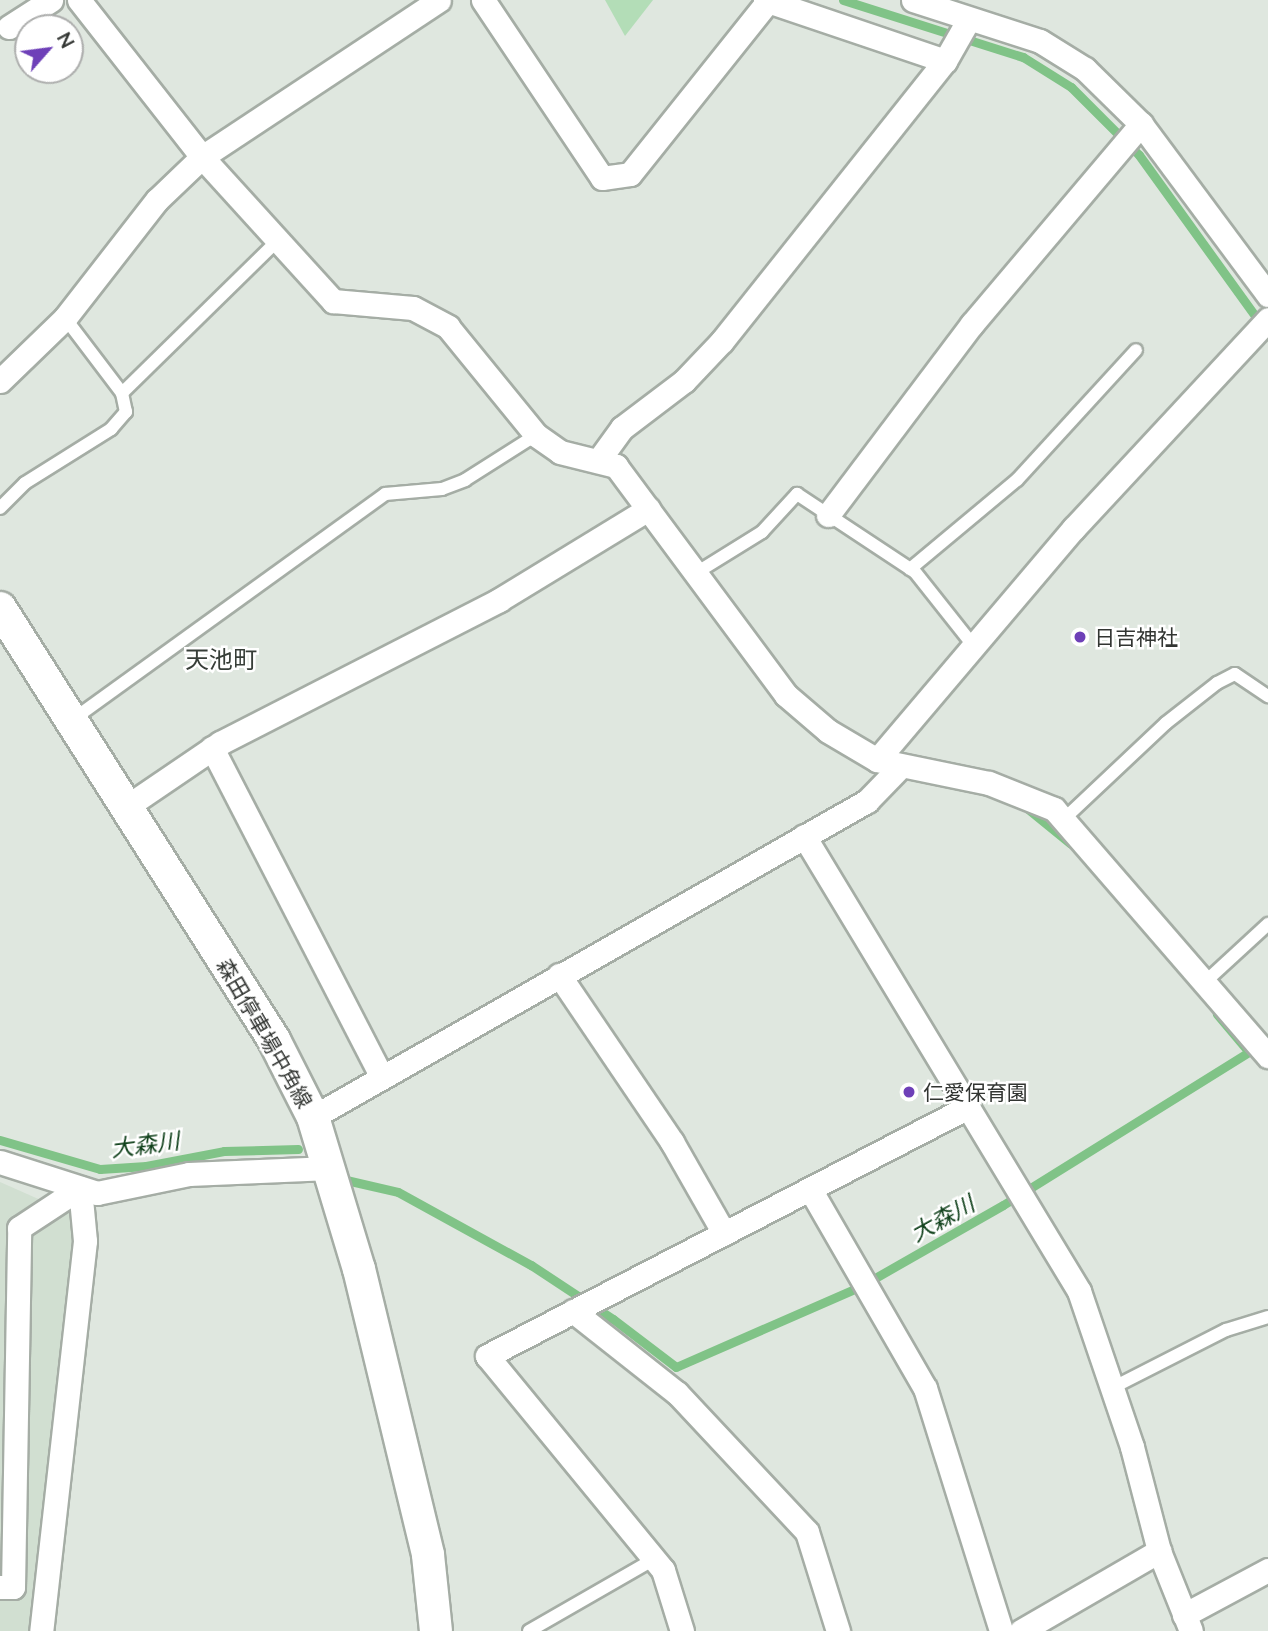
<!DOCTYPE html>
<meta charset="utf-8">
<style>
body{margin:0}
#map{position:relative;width:1268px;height:1631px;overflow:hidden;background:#dfe7df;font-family:Lato,"Noto Sans JP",sans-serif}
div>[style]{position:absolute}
.built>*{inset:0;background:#d1dfd1}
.green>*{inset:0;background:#b3ddb7}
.stream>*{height:9px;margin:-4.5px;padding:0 4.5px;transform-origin:4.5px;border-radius:4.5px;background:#80c387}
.roads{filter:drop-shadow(2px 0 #a5ada5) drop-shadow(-2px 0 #a5ada5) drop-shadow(0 2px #a5ada5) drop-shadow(0 -2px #a5ada5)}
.service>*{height:12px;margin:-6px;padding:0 6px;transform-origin:6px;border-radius:6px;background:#fff}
.minor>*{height:23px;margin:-11.5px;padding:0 11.5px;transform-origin:11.5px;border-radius:11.5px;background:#fff}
.secondary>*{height:32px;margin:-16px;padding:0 16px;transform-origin:16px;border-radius:16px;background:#fff}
.dots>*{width:19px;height:19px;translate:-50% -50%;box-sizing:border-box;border:4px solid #fff;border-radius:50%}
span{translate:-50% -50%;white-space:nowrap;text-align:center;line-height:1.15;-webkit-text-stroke:5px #fff;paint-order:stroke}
.poi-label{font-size:21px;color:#323532}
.left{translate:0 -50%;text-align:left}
.street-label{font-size:21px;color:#323532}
.water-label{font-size:23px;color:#0f401a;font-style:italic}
.quarter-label{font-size:24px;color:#373e38}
.north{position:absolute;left:14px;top:14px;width:70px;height:70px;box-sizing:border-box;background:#fff;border:2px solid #adaead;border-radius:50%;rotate:62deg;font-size:19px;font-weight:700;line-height:28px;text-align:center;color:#323532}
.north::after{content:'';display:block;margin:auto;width:24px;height:32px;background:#6e40b8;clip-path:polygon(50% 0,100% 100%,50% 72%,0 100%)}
</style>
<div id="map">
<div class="built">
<div style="clip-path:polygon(0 1182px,70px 1213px,75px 1228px,31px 1631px,0 1631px)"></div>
</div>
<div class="green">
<div style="clip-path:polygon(605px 0,653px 0,625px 36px)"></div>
</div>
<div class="stream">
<div style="left:843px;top:0;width:189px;rotate:17.6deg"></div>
<div style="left:1023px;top:57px;width:57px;rotate:32deg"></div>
<div style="left:1071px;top:87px;width:96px;rotate:45deg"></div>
<div style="left:1139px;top:155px;width:208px;rotate:54.2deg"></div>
<div style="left:1028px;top:809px;width:55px;rotate:39.1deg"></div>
<div style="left:0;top:1140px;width:104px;rotate:16.2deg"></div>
<div style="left:100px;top:1169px;width:46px;rotate:-3.7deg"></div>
<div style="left:146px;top:1166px;width:79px;rotate:-10.9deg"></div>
<div style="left:224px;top:1151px;width:74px;rotate:-1.5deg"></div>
<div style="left:346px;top:1180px;width:53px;rotate:13deg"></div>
<div style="left:398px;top:1192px;width:152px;rotate:28.8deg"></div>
<div style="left:531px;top:1265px;width:98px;rotate:33.4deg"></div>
<div style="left:613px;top:1319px;width:79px;rotate:37.3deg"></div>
<div style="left:676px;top:1367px;width:202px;rotate:-23.6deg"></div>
<div style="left:861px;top:1286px;width:163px;rotate:-29.7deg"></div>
<div style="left:1003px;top:1205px;width:290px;rotate:-31.9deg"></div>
<div style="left:1249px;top:1052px;width:50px;rotate:-130.1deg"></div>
</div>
<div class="roads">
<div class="service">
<div style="left:122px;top:393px;width:219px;rotate:-44.4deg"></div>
<div style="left:0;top:508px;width:35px;rotate:-45deg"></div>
<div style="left:25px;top:483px;width:102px;rotate:-32.1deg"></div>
<div style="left:111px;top:429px;width:23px;rotate:-49deg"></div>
<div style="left:126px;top:412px;width:19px;rotate:-102deg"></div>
<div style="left:122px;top:393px;width:94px;rotate:-127.2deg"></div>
<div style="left:910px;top:569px;width:139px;rotate:-39.8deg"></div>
<div style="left:1017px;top:480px;width:176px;rotate:-47.5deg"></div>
<div style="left:696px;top:573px;width:78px;rotate:-31.8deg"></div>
<div style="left:762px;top:532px;width:52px;rotate:-47.4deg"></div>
<div style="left:797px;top:494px;width:141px;rotate:33.5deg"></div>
<div style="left:915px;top:572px;width:92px;rotate:51.6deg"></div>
<div style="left:72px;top:720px;width:386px;rotate:-35.8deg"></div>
<div style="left:385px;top:494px;width:57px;rotate:-5deg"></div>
<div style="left:442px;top:489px;width:25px;rotate:-21deg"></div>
<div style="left:465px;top:480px;width:84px;rotate:-32.4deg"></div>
<div style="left:1063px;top:820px;width:141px;rotate:-43.3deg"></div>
<div style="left:1166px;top:723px;width:65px;rotate:-38.1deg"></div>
<div style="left:1217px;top:683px;width:20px;rotate:-27deg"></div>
<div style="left:1235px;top:674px;width:40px;rotate:34deg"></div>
<div style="left:1205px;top:982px;width:86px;rotate:-42.6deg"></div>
<div style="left:1112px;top:1388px;width:128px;rotate:-27deg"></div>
<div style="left:1226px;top:1330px;width:44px;rotate:-17.2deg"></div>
<div style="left:529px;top:1631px;width:144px;rotate:-29.9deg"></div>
</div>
<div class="minor">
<div style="left:79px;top:0;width:199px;rotate:51.9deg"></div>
<div style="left:202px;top:157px;width:195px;rotate:47.7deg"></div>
<div style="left:333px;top:301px;width:80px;rotate:5deg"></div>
<div style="left:413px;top:308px;width:40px;rotate:28deg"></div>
<div style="left:448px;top:327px;width:139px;rotate:50.8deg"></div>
<div style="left:536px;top:435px;width:29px;rotate:35deg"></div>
<div style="left:560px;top:452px;width:58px;rotate:14deg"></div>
<div style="left:616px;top:466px;width:285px;rotate:53.4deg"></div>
<div style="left:786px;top:695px;width:55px;rotate:40.6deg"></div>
<div style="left:828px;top:731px;width:57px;rotate:30.6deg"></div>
<div style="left:877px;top:760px;width:114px;rotate:11.6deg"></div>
<div style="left:989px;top:783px;width:70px;rotate:21.8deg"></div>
<div style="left:1054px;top:809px;width:327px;rotate:49.1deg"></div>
<div style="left:483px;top:0;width:214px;rotate:56.2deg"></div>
<div style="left:602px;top:178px;width:28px;rotate:-8deg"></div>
<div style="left:630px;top:174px;width:221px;rotate:-51.4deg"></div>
<div style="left:765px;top:0;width:190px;rotate:18.7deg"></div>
<div style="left:913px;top:0;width:133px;rotate:17.9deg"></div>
<div style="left:1040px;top:41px;width:53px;rotate:31.9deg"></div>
<div style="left:1085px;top:69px;width:78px;rotate:44.5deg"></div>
<div style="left:1141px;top:124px;width:213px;rotate:53.4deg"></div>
<div style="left:9px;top:27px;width:50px;rotate:-32.7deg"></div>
<div style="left:0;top:381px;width:91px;rotate:-44.1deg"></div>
<div style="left:65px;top:318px;width:150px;rotate:-52.1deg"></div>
<div style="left:157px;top:200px;width:62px;rotate:-43.7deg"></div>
<div style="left:202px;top:157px;width:284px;rotate:-33.5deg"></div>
<div style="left:598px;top:461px;width:41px;rotate:-54deg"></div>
<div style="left:622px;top:428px;width:78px;rotate:-37.2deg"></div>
<div style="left:684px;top:381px;width:55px;rotate:-46.5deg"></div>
<div style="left:722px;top:341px;width:358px;rotate:-51.5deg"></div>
<div style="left:945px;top:61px;width:48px;rotate:-60.3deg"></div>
<div style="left:828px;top:515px;width:239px;rotate:-53deg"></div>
<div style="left:972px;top:324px;width:262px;rotate:-49.8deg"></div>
<div style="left:212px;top:748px;width:370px;rotate:62.7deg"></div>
<div style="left:877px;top:760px;width:304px;rotate:-49.7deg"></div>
<div style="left:1074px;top:528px;width:285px;rotate:-47.1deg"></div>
<div style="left:126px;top:807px;width:114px;rotate:-34.2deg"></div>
<div style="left:220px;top:743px;width:314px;rotate:-27.1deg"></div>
<div style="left:499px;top:600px;width:175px;rotate:-31.4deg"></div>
<div style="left:804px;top:836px;width:532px;rotate:58.85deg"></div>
<div style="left:1079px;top:1291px;width:165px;rotate:71.2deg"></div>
<div style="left:1132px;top:1447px;width:107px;rotate:75.4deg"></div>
<div style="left:1159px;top:1551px;width:86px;rotate:68.2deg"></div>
<div style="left:559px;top:975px;width:202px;rotate:55.9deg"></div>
<div style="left:672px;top:1142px;width:105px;rotate:60.3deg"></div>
<div style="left:313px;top:1117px;width:638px;rotate:-29.7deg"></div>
<div style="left:867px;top:801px;width:47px;rotate:-45.9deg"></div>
<div style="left:0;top:1162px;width:102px;rotate:17.7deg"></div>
<div style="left:97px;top:1193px;width:94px;rotate:-11.7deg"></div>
<div style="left:189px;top:1174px;width:141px;rotate:-2.4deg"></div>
<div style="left:810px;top:1189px;width:230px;rotate:60deg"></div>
<div style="left:925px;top:1388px;width:255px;rotate:72.6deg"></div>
<div style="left:573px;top:1311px;width:132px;rotate:38.3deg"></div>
<div style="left:677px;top:1393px;width:190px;rotate:46.9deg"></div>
<div style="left:807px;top:1532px;width:104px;rotate:72.6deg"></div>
<div style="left:0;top:1587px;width:13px"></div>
<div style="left:13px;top:1587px;width:359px;rotate:-89deg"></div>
<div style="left:19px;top:1228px;width:73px;rotate:-33.3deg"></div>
<div style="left:80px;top:1188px;width:53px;rotate:84.6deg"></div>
<div style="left:85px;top:1241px;width:392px;rotate:96.4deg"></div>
<div style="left:1184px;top:1615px;width:95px;rotate:-28.2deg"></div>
<div style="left:682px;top:1631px;width:64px;rotate:-107.3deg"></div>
<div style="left:663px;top:1570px;width:277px;rotate:-129.4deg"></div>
<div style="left:487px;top:1356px;width:542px;rotate:-27.37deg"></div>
<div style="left:1021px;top:1631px;width:160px;rotate:-30.1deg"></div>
</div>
<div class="secondary">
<div style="left:0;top:608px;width:512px;rotate:57.61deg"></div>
<div style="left:274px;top:1040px;width:86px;rotate:63.1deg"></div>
<div style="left:313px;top:1117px;width:159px;rotate:73.2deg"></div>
<div style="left:359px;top:1269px;width:294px;rotate:76.4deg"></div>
<div style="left:428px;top:1555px;width:76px;rotate:84deg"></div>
</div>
</div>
<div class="dots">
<div style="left:1080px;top:637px;background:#6e40b8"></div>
<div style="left:909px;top:1092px;background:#6e40b8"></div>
</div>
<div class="poi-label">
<span class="left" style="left:1094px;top:637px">日吉神社</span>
<span class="left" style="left:923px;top:1092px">仁愛保育園</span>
</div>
<div class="street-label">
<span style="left:265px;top:1033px;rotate:60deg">森田停車場中角線</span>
</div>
<div class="water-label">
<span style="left:145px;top:1144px;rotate:-7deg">大森川</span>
<span style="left:942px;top:1218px;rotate:-29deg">大森川</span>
</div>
<div class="quarter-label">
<span style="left:221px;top:659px">天池町</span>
</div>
<div class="north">N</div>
</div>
